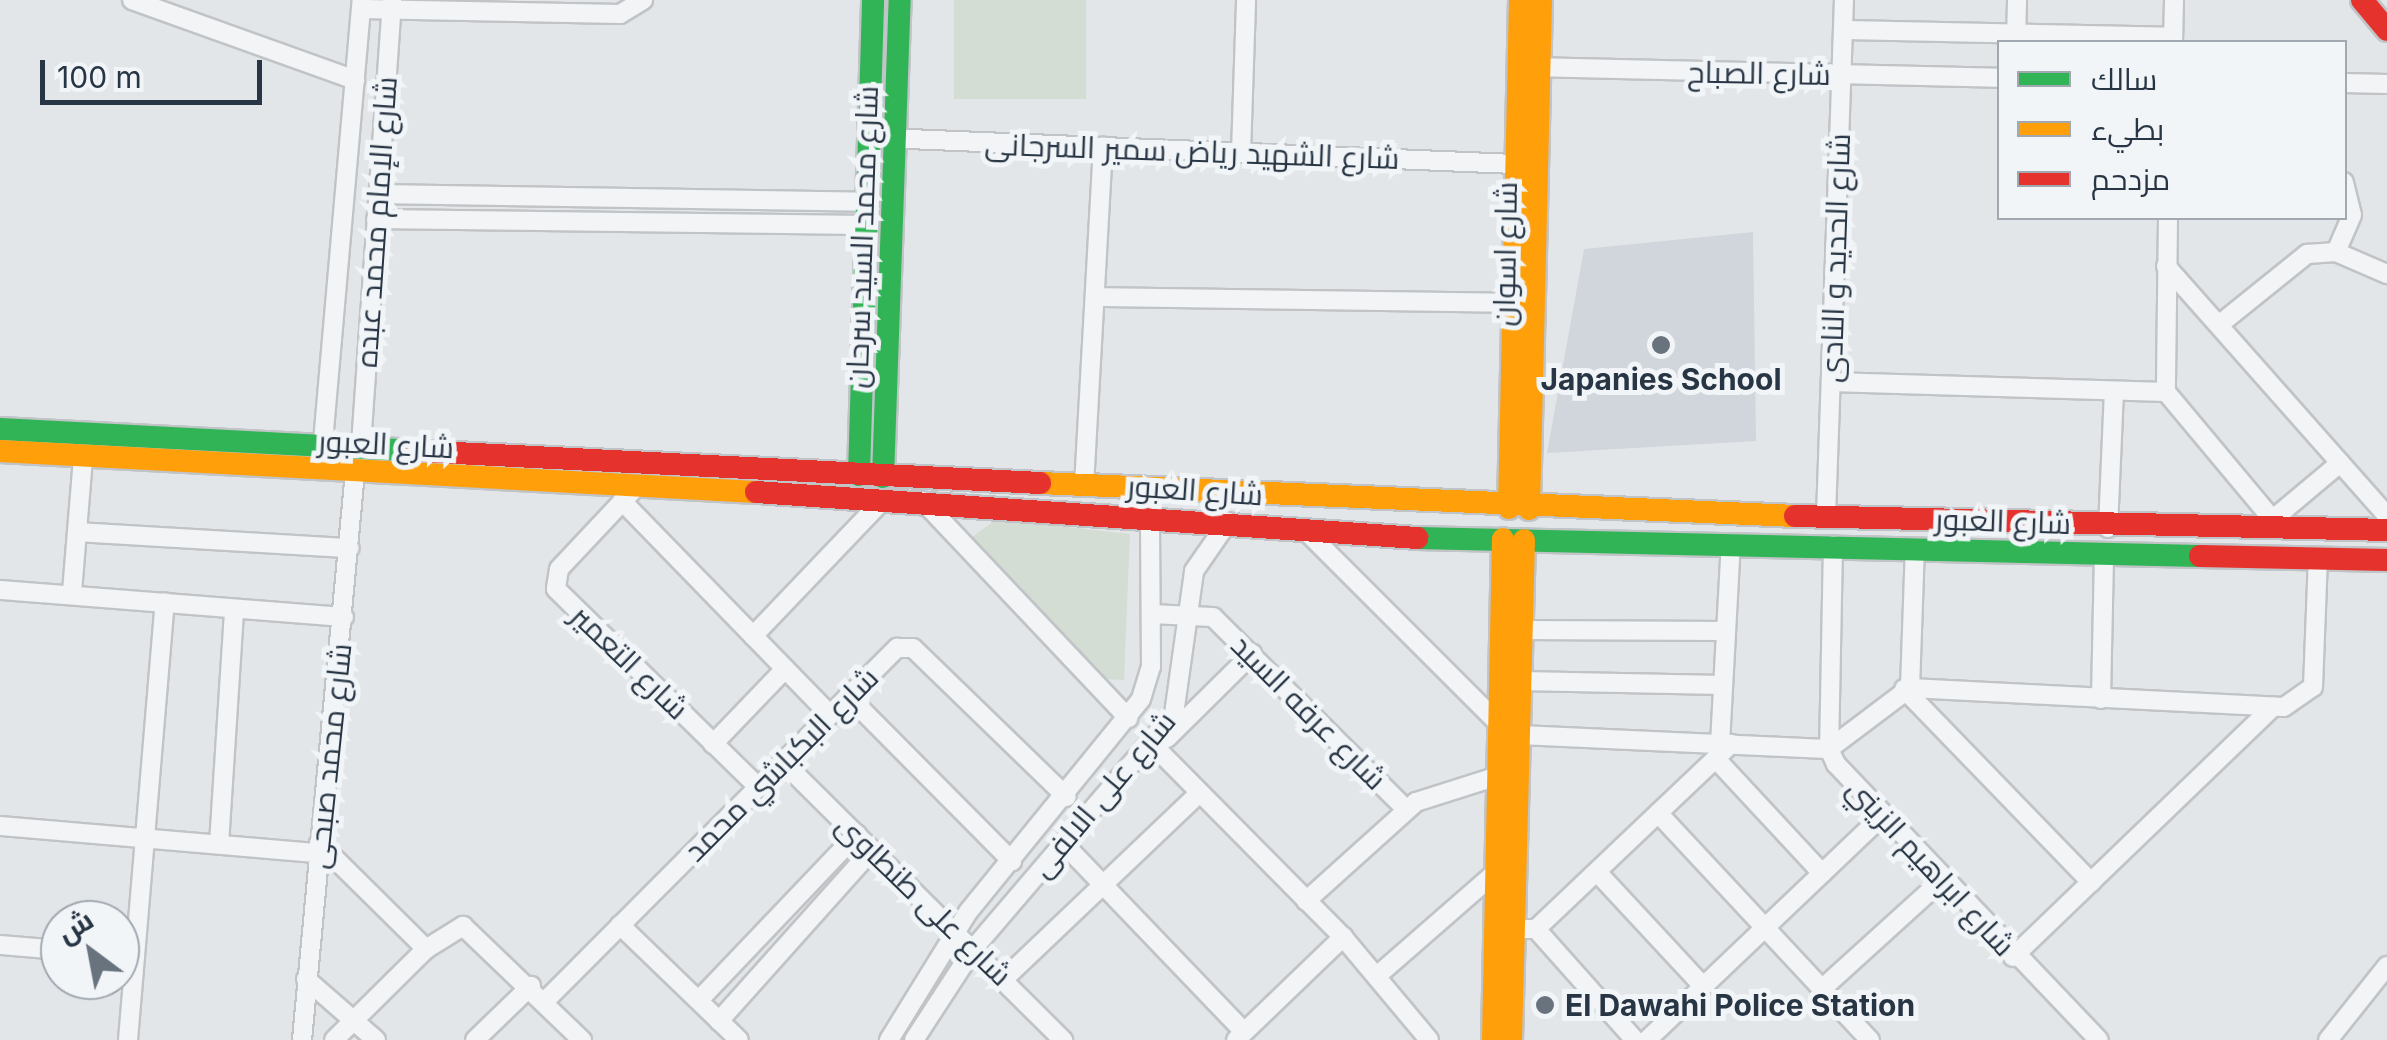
<!DOCTYPE html>
<meta charset="utf-8">
<style>
body{margin:0}
#map{position:relative;width:2387px;height:1040px;overflow:hidden;background:#e3e6e9;font-family:Inter,Cairo,sans-serif}
div>[style]{position:absolute}
.built>*{inset:0;background:#d1d6dc}
.green>*{inset:0;background:#d4ddd4;transform-origin:0 0}
.roads{filter:drop-shadow(2px 0 #c1c4c7) drop-shadow(-2px 0 #c1c4c7) drop-shadow(0 2px #c1c4c7) drop-shadow(0 -2px #c1c4c7)}
.street>*{height:18px;margin:-9px;padding:0 9px;transform-origin:9px;border-radius:9px;background:#f3f4f6}
.fast>*{height:22px;margin:-11px;padding:0 11px;transform-origin:11px;border-radius:11px;background:#30b455}
.slow>*{height:22px;margin:-11px;padding:0 11px;transform-origin:11px;border-radius:11px;background:#ff9f0a}
.jam>*{height:22px;margin:-11px;padding:0 11px;transform-origin:11px;border-radius:11px;background:#e5322d}
.dots>*{width:28px;height:28px;translate:-50% -50%;box-sizing:border-box;border:5px solid #f1f5f8;border-radius:50%}
span{translate:-50% -50%;white-space:nowrap;text-align:center;line-height:1.15;-webkit-text-stroke:10px #f1f5f8;paint-order:stroke}
.street-label{font-size:30px;color:#283544}
.poi-label{font-size:30px;color:#283544;font-weight:700}
.left{translate:0 -50%;text-align:left}
.legend{position:absolute;left:1997px;top:40px;width:350px;height:180px;box-sizing:border-box;background:#f1f5f8;border:2px solid #a1a8b0;margin:0;padding:12px 18px;list-style:none;font-size:30px;color:#283544}
.legend li{display:flex;align-items:center;gap:20px;height:50px}
.legend b{width:50px;border:2px solid #a1a8b0}
.north{position:absolute;left:40px;top:900px;width:100px;height:100px;box-sizing:border-box;background:#f1f5f8;border:2px solid #a1a8b0;border-radius:50%;rotate:328deg;font-size:28px;font-weight:700;line-height:40px;text-align:center;color:#283544}
.north::after{content:'';display:block;margin:auto;width:35px;height:45px;background:#69737e;clip-path:polygon(50% 0,100% 100%,50% 72%,0 100%)}
.scale{position:absolute;left:40px;top:60px;width:222px;height:45px;box-sizing:border-box;border:5px solid #283544;border-top:0;padding-left:12px;font-size:30px;line-height:35px;white-space:nowrap;color:#283544;-webkit-text-stroke:8px #f1f5f8;paint-order:stroke}
</style>
<div id="map">
<div class="built">
<div style="clip-path:polygon(1753px 232px,1756px 441px,1547px 453px,1584px 249px)"></div>
</div>
<div class="green">
<div style="left:954px;top:0;width:132px;height:99px"></div>
<div style="clip-path:polygon(997px 519px,1130px 534px,1124px 680px,1105px 679px,972px 537px)"></div>
</div>
<div class="roads">
<div class="street">
<div style="left:132px;top:0;width:237px;rotate:19.7deg"></div>
<div style="left:362px;top:9px;width:258px;rotate:1.1deg"></div>
<div style="left:620px;top:14px;width:27px;rotate:-31deg"></div>
<div style="left:1843px;top:30px;width:330px;rotate:1.2deg"></div>
<div style="left:2016px;top:42px;width:42px;rotate:-88.6deg"></div>
<div style="left:2173px;top:42px;width:42px;rotate:-88.6deg"></div>
<div style="left:1529px;top:67px;width:471px;rotate:1.3deg"></div>
<div style="left:2344px;top:83px;width:43px;rotate:1.3deg"></div>
<div style="left:884px;top:138px;width:633px;rotate:2.36deg"></div>
<div style="left:1241px;top:153px;width:153px;rotate:-88.1deg"></div>
<div style="left:377px;top:194px;width:490px;rotate:0.9deg"></div>
<div style="left:2168px;top:218px;width:174px;rotate:90.7deg"></div>
<div style="left:2166px;top:392px;width:176px;rotate:50.1deg"></div>
<div style="left:376px;top:219px;width:490px;rotate:0.7deg"></div>
<div style="left:2336px;top:252px;width:40px;rotate:-66.6deg"></div>
<div style="left:2352px;top:215px;width:34px;rotate:-104deg"></div>
<div style="left:2166px;top:266px;width:334px;rotate:48.5deg"></div>
<div style="left:1095px;top:297px;width:418px;rotate:0.8deg"></div>
<div style="left:2220px;top:324px;width:112px;rotate:-38.8deg"></div>
<div style="left:2307px;top:254px;width:29px;rotate:-4deg"></div>
<div style="left:2336px;top:252px;width:56px;rotate:23.3deg"></div>
<div style="left:1831px;top:382px;width:335px;rotate:1.7deg"></div>
<div style="left:323px;top:442px;width:444px;rotate:-85deg"></div>
<div style="left:361px;top:445px;width:446px;rotate:-86deg"></div>
<div style="left:1084px;top:486px;width:340px;rotate:-86.8deg"></div>
<div style="left:636px;top:487px;width:112px;rotate:133.2deg"></div>
<div style="left:559px;top:569px;width:20px;rotate:99deg"></div>
<div style="left:556px;top:589px;width:283px;rotate:44.4deg"></div>
<div style="left:622px;top:501px;width:298px;rotate:45.8deg"></div>
<div style="left:923px;top:501px;width:299px;rotate:46.6deg"></div>
<div style="left:1826px;top:517px;width:517px;rotate:-88.01deg"></div>
<div style="left:2272px;top:520px;width:89px;rotate:-40deg"></div>
<div style="left:2108px;top:528px;width:137px;rotate:-87.5deg"></div>
<div style="left:1306px;top:531px;width:274px;rotate:45deg"></div>
<div style="left:77px;top:532px;width:273px;rotate:3.4deg"></div>
<div style="left:1833px;top:545px;width:204px;rotate:91.1deg"></div>
<div style="left:1829px;top:749px;width:17px;rotate:65deg"></div>
<div style="left:1836px;top:764px;width:381px;rotate:46.4deg"></div>
<div style="left:0;top:590px;width:345px;rotate:4.5deg"></div>
<div style="left:72px;top:592px;width:135px;rotate:-85.3deg"></div>
<div style="left:1151px;top:614px;width:62px;rotate:2.8deg"></div>
<div style="left:1213px;top:617px;width:272px;rotate:44.9deg"></div>
<div style="left:1521px;top:630px;width:205px;rotate:0.3deg"></div>
<div style="left:753px;top:636px;width:188px;rotate:-46.3deg"></div>
<div style="left:1520px;top:681px;width:203px;rotate:1.1deg"></div>
<div style="left:1910px;top:688px;width:140px;rotate:-88deg"></div>
<div style="left:1904px;top:689px;width:269px;rotate:45.9deg"></div>
<div style="left:848px;top:696px;width:233px;rotate:45.2deg"></div>
<div style="left:2101px;top:699px;width:144px;rotate:-88.8deg"></div>
<div style="left:1518px;top:735px;width:311px;rotate:2.6deg"></div>
<div style="left:1829px;top:749px;width:101px;rotate:-37deg"></div>
<div style="left:1910px;top:688px;width:374px;rotate:2.9deg"></div>
<div style="left:2284px;top:707px;width:35px;rotate:-35deg"></div>
<div style="left:2313px;top:687px;width:128px;rotate:-87.8deg"></div>
<div style="left:1167px;top:738px;width:120px;rotate:-44.7deg"></div>
<div style="left:713px;top:744px;width:104px;rotate:-46.2deg"></div>
<div style="left:1152px;top:744px;width:272px;rotate:45.3deg"></div>
<div style="left:1343px;top:937px;width:134px;rotate:50.1deg"></div>
<div style="left:1720px;top:744px;width:200px;rotate:-86.9deg"></div>
<div style="left:1716px;top:759px;width:156px;rotate:47.1deg"></div>
<div style="left:783px;top:762px;width:395px;rotate:44.8deg"></div>
<div style="left:1658px;top:813px;width:311px;rotate:47deg"></div>
<div style="left:0;top:826px;width:319px;rotate:4.9deg"></div>
<div style="left:319px;top:843px;width:151px;rotate:44.7deg"></div>
<div style="left:219px;top:844px;width:234px;rotate:-86.3deg"></div>
<div style="left:1064px;top:844px;width:260px;rotate:46.2deg"></div>
<div style="left:1597px;top:872px;width:156px;rotate:47.1deg"></div>
<div style="left:1306px;top:901px;width:148px;rotate:-42deg"></div>
<div style="left:1416px;top:802px;width:86px;rotate:-17.6deg"></div>
<div style="left:620px;top:925px;width:165px;rotate:44deg"></div>
<div style="left:1525px;top:929px;width:11px"></div>
<div style="left:1536px;top:929px;width:149px;rotate:48.3deg"></div>
<div style="left:1536px;top:929px;width:269px;rotate:-43.5deg"></div>
<div style="left:0;top:945px;width:60px;rotate:4.8deg"></div>
<div style="left:2013px;top:957px;width:361px;rotate:-43.9deg"></div>
<div style="left:1378px;top:975px;width:157px;rotate:-41.1deg"></div>
<div style="left:1005px;top:978px;width:268px;rotate:-43.6deg"></div>
<div style="left:306px;top:979px;width:93px;rotate:41.1deg"></div>
<div style="left:1824px;top:987px;width:158px;rotate:-42.2deg"></div>
<div style="left:699px;top:1000px;width:229px;rotate:-46.4deg"></div>
<div style="left:545px;top:1001px;width:499px;rotate:-45.1deg"></div>
<div style="left:897px;top:648px;width:16px"></div>
<div style="left:913px;top:648px;width:214px;rotate:44.1deg"></div>
<div style="left:719px;top:1021px;width:229px;rotate:-48.2deg"></div>
<div style="left:128px;top:1040px;width:439px;rotate:-85.2deg"></div>
<div style="left:302px;top:1040px;width:570px;rotate:-84.67deg"></div>
<div style="left:334px;top:1040px;width:129px;rotate:-44.7deg"></div>
<div style="left:426px;top:949px;width:44px;rotate:-31.9deg"></div>
<div style="left:463px;top:926px;width:165px;rotate:43.8deg"></div>
<div style="left:475px;top:1040px;width:78px;rotate:-44deg"></div>
<div style="left:889px;top:1040px;width:150px;rotate:-58.3deg"></div>
<div style="left:968px;top:912px;width:274px;rotate:-50.9deg"></div>
<div style="left:1141px;top:699px;width:34px;rotate:-73deg"></div>
<div style="left:1151px;top:667px;width:150px;rotate:-90.4deg"></div>
<div style="left:914px;top:1040px;width:110px;rotate:-56.9deg"></div>
<div style="left:974px;top:948px;width:308px;rotate:-49.5deg"></div>
<div style="left:1174px;top:714px;width:144px;rotate:-82deg"></div>
<div style="left:1194px;top:571px;width:60px;rotate:-55.2deg"></div>
<div style="left:1236px;top:1040px;width:149px;rotate:-43.9deg"></div>
<div style="left:1647px;top:1040px;width:323px;rotate:-43.6deg"></div>
<div style="left:2328px;top:1040px;width:95px;rotate:-51.4deg"></div>
</div>
<div class="fast">
<div style="left:0;top:429px;width:418px;rotate:3deg"></div>
<div style="left:859px;top:475px;width:475px;rotate:-88.3deg"></div>
<div style="left:883px;top:477px;width:477px;rotate:-88deg"></div>
<div style="left:1417px;top:538px;width:783px;rotate:1.32deg"></div>
</div>
<div class="slow">
<div style="left:0;top:451px;width:757px;rotate:3.1deg"></div>
<div style="left:1040px;top:483px;width:756px;rotate:2.5deg"></div>
<div style="left:1509px;top:508px;width:508px;rotate:-88.76deg"></div>
<div style="left:1529px;top:509px;width:509px;rotate:-88.65deg"></div>
<div style="left:1493px;top:1040px;width:501px;rotate:-88.86deg"></div>
<div style="left:1511px;top:1040px;width:500px;rotate:-88.51deg"></div>
</div>
<div class="jam">
<div style="left:2362px;top:0;width:39px;rotate:50deg"></div>
<div style="left:417px;top:451px;width:624px;rotate:2.94deg"></div>
<div style="left:756px;top:492px;width:663px;rotate:3.98deg"></div>
<div style="left:1795px;top:516px;width:592px;rotate:1.35deg"></div>
<div style="left:2200px;top:556px;width:187px;rotate:1.2deg"></div>
</div>
</div>
<div class="dots">
<div style="left:1661px;top:345px;background:#69737e"></div>
<div style="left:1545px;top:1005px;background:#69737e"></div>
</div>
<div class="street-label">
<span style="left:1759px;top:73px;rotate:1deg">شارع الصباح</span>
<span style="left:1192px;top:151px;rotate:2deg">شارع الشهيد رياض سمير السرجانى</span>
<span style="left:376px;top:222px;rotate:-86deg">شارع الإمام محمد عبده</span>
<span style="left:862px;top:237px;rotate:-88deg">شارع محمد السيد سرحان</span>
<span style="left:1505px;top:254px;rotate:-89deg">شارع اسوان</span>
<span style="left:1835px;top:258px;rotate:-88deg">شارع الحديد و النادى</span>
<span style="left:386px;top:444px;rotate:3deg">شارع العبور</span>
<span style="left:1195px;top:490px;rotate:4deg">شارع العبور</span>
<span style="left:2003px;top:521px;rotate:2deg">شارع العبور</span>
<span style="left:630px;top:662px;rotate:44deg">شارع التعمير</span>
<span style="left:1309px;top:712px;rotate:45deg">شارع عرفه السيد</span>
<span style="left:329px;top:756px;rotate:-84deg">شارع محمد صبحى</span>
<span style="left:781px;top:764px;rotate:-45deg">شارع البكباشي محمد</span>
<span style="left:1103px;top:794px;rotate:-50deg">شارع على الالفى</span>
<span style="left:1931px;top:867px;rotate:47deg">شارع ابراهيم الزيني</span>
<span style="left:924px;top:900px;rotate:44deg">شارع على طنطاوى</span>
</div>
<div class="poi-label">
<span style="left:1661px;top:379px">Japanies School</span>
<span class="left" style="left:1565px;top:1005px">El Dawahi Police Station</span>
</div>
<ul class="legend">
<li><b style="height:12px;background:#30b455"></b>سالك</li>
<li><b style="height:12px;background:#ff9f0a"></b>بطيء</li>
<li><b style="height:12px;background:#e5322d"></b>مزدحم</li>
</ul>
<div class="north">ش</div>
<div class="scale">100 m</div>
</div>
